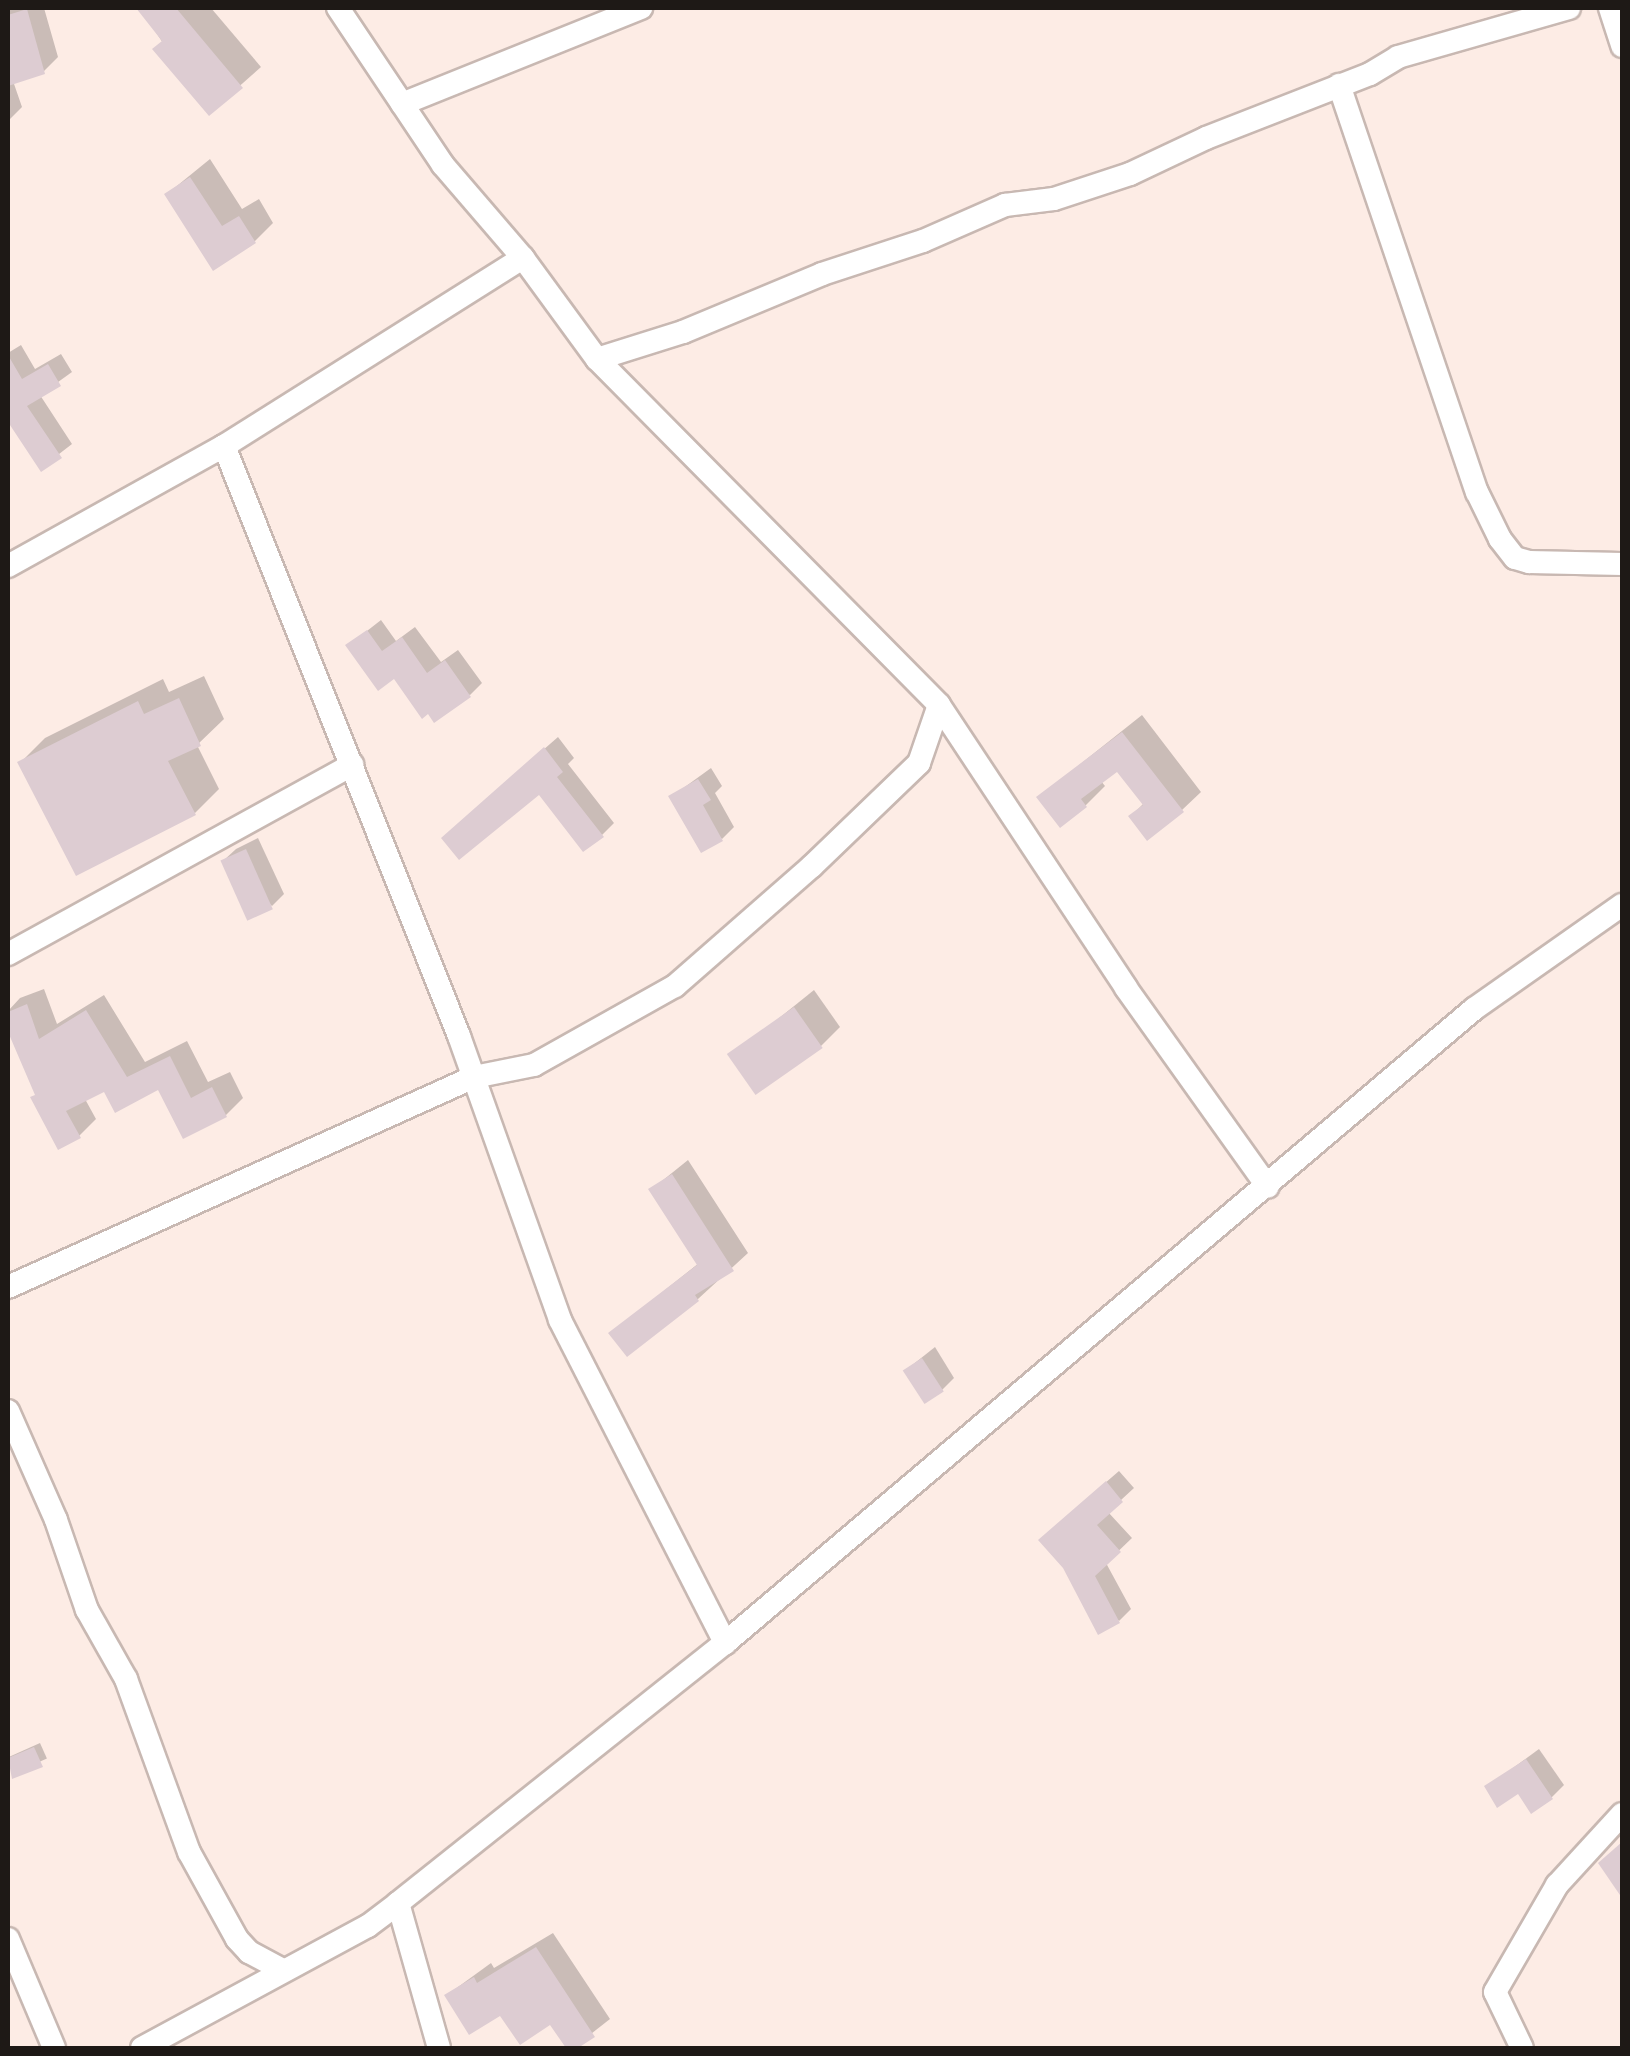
<!DOCTYPE html>
<style>
body{margin:0}
#map{position:relative;width:1630px;height:2056px;overflow:hidden;background:#fdece5;font-family:Lora,serif}
div>[style]{position:absolute}
.shadow>*{inset:0;background:#0003;transform-origin:0 0}
.building>*{inset:0;background:#ddccd2;transform-origin:0 0}
.roads{filter:drop-shadow(2px 0 #c8b8b2) drop-shadow(-2px 0 #c8b8b2) drop-shadow(0 2px #c8b8b2) drop-shadow(0 -2px #c8b8b2)}
.street>*{height:22px;margin:-11px;padding:0 11px;transform-origin:11px;border-radius:11px;background:#fff}
span{translate:-50% -50%;white-space:nowrap;text-align:center;line-height:1.15;-webkit-text-stroke:8px #fdfdfd;paint-order:stroke}
.frame{position:absolute;inset:0;border:10px solid #1e1916;pointer-events:none}
</style>
<div id="map">
<div class="shadow">
<div style="clip-path:polygon(8px 8px,44px 8px,58px 57px,43px 72px,13px 81px,22px 107px,8px 121px)"></div>
<div style="clip-path:polygon(140px 8px,211px 8px,261px 67px,209px 113px)"></div>
<div style="clip-path:polygon(210px 159px,242px 209px,259px 199px,273px 223px,255px 241px,214px 267px,167px 194px)"></div>
<div style="clip-path:polygon(21px 345px,35px 369px,61px 354px,72px 372px,40px 395px,72px 444px,41px 468px,8px 415px,8px 353px)"></div>
<div style="clip-path:polygon(381px 620px,396px 641px,415px 627px,441px 662px,458px 650px,482px 683px,470px 695px,395px 676px,349px 645px)"></div>
<div style="clip-path:polygon(204px 676px,224px 719px,197px 745px,219px 789px,195px 813px,20px 763px,45px 738px,163px 679px,169px 692px)"></div>
<div style="clip-path:polygon(1142px 715px,1201px 792px,1182px 810px,1131px 816px,1144px 803px,1118px 768px,1101px 781px,1105px 786px,1086px 805px,1060px 824px,1039px 797px)"></div>
<div style="clip-path:polygon(558px 737px,574px 758px,568px 764px,614px 823px,602px 835px,539px 792px,456px 826px)"></div>
<div style="clip-path:polygon(711px 768px,722px 786px,715px 793px,734px 827px,722px 839px,671px 797px)"></div>
<div style="clip-path:polygon(258px 838px,284px 894px,272px 906px,223px 861px,236px 849px)"></div>
<div style="clip-path:polygon(44px 989px,57px 1024px,104px 995px,145px 1062px,187px 1041px,208px 1082px,230px 1072px,243px 1098px,226px 1115px,184px 1136px,160px 1087px,105px 1089px,85px 1099px,96px 1119px,79px 1136px,37px 1094px,8px 1026px,8px 1011px,20px 998px)"></div>
<div style="clip-path:polygon(814px 990px,840px 1027px,821px 1046px,732px 1056px)"></div>
<div style="clip-path:polygon(688px 1160px,748px 1253px,698px 1299px,611px 1333px,699px 1263px,652px 1189px)"></div>
<div style="clip-path:polygon(935px 1347px,954px 1378px,942px 1390px,906px 1370px)"></div>
<div style="clip-path:polygon(1119px 1471px,1134px 1488px,1108px 1512px,1132px 1538px,1106px 1563px,1131px 1609px,1119px 1621px,1065px 1567px,1053px 1528px)"></div>
<div style="left:40px;top:1743px;width:17px;height:36px;rotate:66deg"></div>
<div style="clip-path:polygon(1539px 1749px,1564px 1785px,1551px 1798px,1487px 1787px)"></div>
<div style="clip-path:polygon(553px 1933px,610px 2019px,573px 2048px,551px 2021px,447px 1995px,491px 1963px,494px 1968px)"></div>
</div>
<div class="building">
<div style="clip-path:polygon(136px 8px,176px 8px,243px 88px,209px 116px,152px 49px,162px 41px)"></div>
<div style="clip-path:polygon(27px 9px,45px 74px,8px 86px,8px 15px)"></div>
<div style="clip-path:polygon(190px 177px,222px 226px,239px 216px,256px 243px,213px 271px,164px 194px)"></div>
<div style="clip-path:polygon(8px 355px,22px 379px,48px 364px,61px 386px,27px 406px,62px 458px,41px 472px,8px 422px)"></div>
<div style="clip-path:polygon(367px 630px,382px 651px,402px 637px,427px 673px,445px 660px,471px 697px,434px 723px,428px 714px,422px 719px,394px 679px,378px 691px,345px 645px)"></div>
<div style="clip-path:polygon(179px 698px,201px 746px,168px 761px,196px 815px,76px 876px,17px 762px,138px 701px,144px 714px)"></div>
<div style="clip-path:polygon(1122px 732px,1184px 812px,1147px 841px,1128px 816px,1143px 805px,1117px 772px,1081px 799px,1087px 807px,1060px 828px,1036px 797px)"></div>
<div style="clip-path:polygon(544px 747px,563px 772px,557px 777px,604px 837px,583px 852px,539px 795px,459px 860px,441px 838px)"></div>
<div style="clip-path:polygon(698px 779px,711px 800px,703px 805px,723px 841px,701px 853px,668px 796px)"></div>
<div style="left:246px;top:849px;width:66px;height:28px;rotate:66deg"></div>
<div style="clip-path:polygon(27px 1004px,39px 1039px,86px 1010px,127px 1077px,170px 1056px,191px 1098px,212px 1087px,227px 1117px,183px 1139px,158px 1090px,115px 1113px,104px 1092px,66px 1111px,81px 1138px,58px 1150px,30px 1097px,35px 1095px,8px 1032px,8px 1012px)"></div>
<div style="left:794px;top:1007px;width:50px;height:82px;rotate:55deg"></div>
<div style="clip-path:polygon(672px 1174px,734px 1271px,695px 1295px,699px 1301px,627px 1357px,608px 1333px,697px 1265px,648px 1189px)"></div>
<div style="left:922px;top:1358px;width:40px;height:23px;rotate:57deg"></div>
<div style="clip-path:polygon(1106px 1481px,1123px 1502px,1097px 1525px,1121px 1552px,1095px 1576px,1120px 1623px,1098px 1635px,1063px 1568px,1038px 1540px)"></div>
<div style="clip-path:polygon(34px 1747px,43px 1767px,12px 1779px,8px 1758px)"></div>
<div style="clip-path:polygon(1526px 1759px,1553px 1799px,1531px 1814px,1518px 1794px,1497px 1808px,1484px 1786px)"></div>
<div style="clip-path:polygon(1622px 1842px,1622px 1898px,1598px 1863px)"></div>
<div style="clip-path:polygon(536px 1947px,595px 2037px,578px 2048px,566px 2048px,550px 2025px,520px 2045px,500px 2016px,469px 2035px,444px 1995px,474px 1977px,477px 1983px)"></div>
</div>
<div class="roads">
<div class="street">
<div style="left:338px;top:8px;width:189px;rotate:56.2deg"></div>
<div style="left:443px;top:165px;width:123px;rotate:49.3deg"></div>
<div style="left:523px;top:258px;width:125px;rotate:53.8deg"></div>
<div style="left:597px;top:359px;width:486px;rotate:45.3deg"></div>
<div style="left:939px;top:705px;width:339px;rotate:56.5deg"></div>
<div style="left:1126px;top:988px;width:244px;rotate:54.5deg"></div>
<div style="left:1610px;top:8px;width:40px;rotate:72deg"></div>
<div style="left:1339px;top:85px;width:430px;rotate:71.3deg"></div>
<div style="left:1477px;top:492px;width:52px;rotate:63.9deg"></div>
<div style="left:1500px;top:539px;width:24px;rotate:52deg"></div>
<div style="left:1515px;top:558px;width:15px;rotate:16deg"></div>
<div style="left:1529px;top:562px;width:93px;rotate:1.2deg"></div>
<div style="left:402px;top:104px;width:258px;rotate:-21.9deg"></div>
<div style="left:597px;top:359px;width:90px;rotate:-17.4deg"></div>
<div style="left:683px;top:332px;width:151px;rotate:-22.6deg"></div>
<div style="left:822px;top:274px;width:106px;rotate:-18.1deg"></div>
<div style="left:923px;top:241px;width:90px;rotate:-23.7deg"></div>
<div style="left:1005px;top:205px;width:49px;rotate:-7deg"></div>
<div style="left:1054px;top:199px;width:80px;rotate:-18.2deg"></div>
<div style="left:1130px;top:174px;width:84px;rotate:-25.3deg"></div>
<div style="left:1206px;top:138px;width:176px;rotate:-21.3deg"></div>
<div style="left:1370px;top:74px;width:33px;rotate:-31deg"></div>
<div style="left:1398px;top:57px;width:178px;rotate:-16deg"></div>
<div style="left:224px;top:446px;width:635px;rotate:68.28deg"></div>
<div style="left:459px;top:1036px;width:301px;rotate:70.4deg"></div>
<div style="left:560px;top:1320px;width:363px;rotate:62.9deg"></div>
<div style="left:8px;top:566px;width:247px;rotate:-29.1deg"></div>
<div style="left:224px;top:446px;width:353px;rotate:-32.2deg"></div>
<div style="left:8px;top:954px;width:393px;rotate:-28.8deg"></div>
<div style="left:8px;top:1287px;width:511px;rotate:-24.26deg"></div>
<div style="left:474px;top:1077px;width:61px;rotate:-11.3deg"></div>
<div style="left:534px;top:1065px;width:162px;rotate:-29.3deg"></div>
<div style="left:675px;top:986px;width:181px;rotate:-41.2deg"></div>
<div style="left:811px;top:867px;width:150px;rotate:-43.9deg"></div>
<div style="left:919px;top:763px;width:61px;rotate:-71deg"></div>
<div style="left:8px;top:1411px;width:119px;rotate:66.2deg"></div>
<div style="left:56px;top:1520px;width:95px;rotate:71deg"></div>
<div style="left:87px;top:1610px;width:79px;rotate:60.5deg"></div>
<div style="left:126px;top:1679px;width:184px;rotate:70deg"></div>
<div style="left:189px;top:1852px;width:99px;rotate:61.1deg"></div>
<div style="left:237px;top:1939px;width:18px;rotate:47deg"></div>
<div style="left:249px;top:1952px;width:38px;rotate:28deg"></div>
<div style="left:398px;top:1903px;width:151px;rotate:74.2deg"></div>
<div style="left:8px;top:1939px;width:118px;rotate:67.1deg"></div>
<div style="left:142px;top:2048px;width:257px;rotate:-28.4deg"></div>
<div style="left:368px;top:1926px;width:38px;rotate:-37deg"></div>
<div style="left:398px;top:1903px;width:418px;rotate:-38.5deg"></div>
<div style="left:725px;top:1643px;width:981px;rotate:-40.25deg"></div>
<div style="left:1474px;top:1009px;width:181px;rotate:-35.1deg"></div>
<div style="left:1522px;top:2048px;width:62px;rotate:-115.7deg"></div>
<div style="left:1495px;top:1992px;width:124px;rotate:-59.9deg"></div>
<div style="left:1557px;top:1885px;width:96px;rotate:-47.5deg"></div>
</div>
</div>
<div class="frame"></div>
</div>
